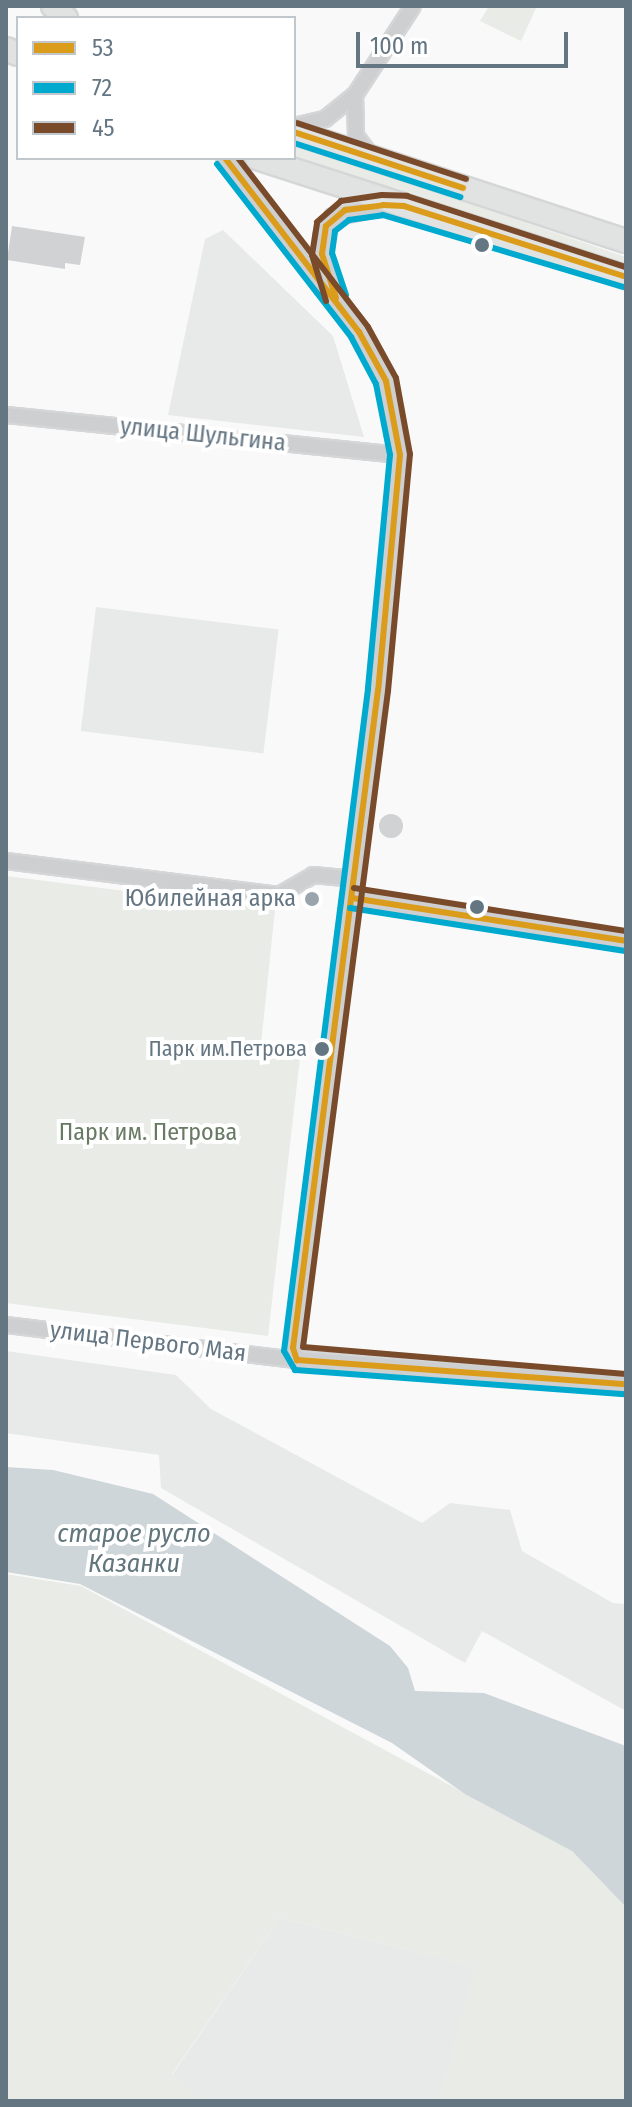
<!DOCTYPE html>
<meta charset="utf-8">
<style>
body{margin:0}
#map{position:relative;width:632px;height:2107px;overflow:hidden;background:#f9f9f9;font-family:"Fira Sans Condensed",sans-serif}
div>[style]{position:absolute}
.built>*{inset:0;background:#e8e9e9;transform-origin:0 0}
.green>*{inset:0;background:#e8ebe6}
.water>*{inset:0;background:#ced6d9}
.building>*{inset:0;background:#d0d2d3}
.round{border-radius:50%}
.roads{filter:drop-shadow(2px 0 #d5d6d7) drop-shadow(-2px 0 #d5d6d7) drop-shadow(0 2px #d5d6d7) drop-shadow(0 -2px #d5d6d7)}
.minor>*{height:14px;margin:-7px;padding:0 7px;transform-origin:7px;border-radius:7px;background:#cecfd0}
.tertiary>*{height:16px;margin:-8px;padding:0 8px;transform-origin:8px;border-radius:8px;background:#cecfd0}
.primary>*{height:22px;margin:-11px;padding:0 11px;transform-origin:11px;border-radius:11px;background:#e1e2e2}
.bus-1>*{height:6px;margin:-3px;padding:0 3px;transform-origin:3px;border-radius:3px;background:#da9c1a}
.bus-2>*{height:6px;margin:-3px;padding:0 3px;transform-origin:3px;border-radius:3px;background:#00a9ce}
.bus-3>*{height:6px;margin:-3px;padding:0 3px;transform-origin:3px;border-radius:3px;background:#7a4b2a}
.dots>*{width:22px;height:22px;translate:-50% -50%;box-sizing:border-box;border:4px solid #fff;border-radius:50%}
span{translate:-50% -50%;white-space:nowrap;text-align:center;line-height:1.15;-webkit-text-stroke:8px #fff;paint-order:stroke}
.bus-label{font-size:22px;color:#657683}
.right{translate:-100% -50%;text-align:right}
.street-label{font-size:24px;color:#657683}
.poi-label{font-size:24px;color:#657683}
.park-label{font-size:24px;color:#687a64}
.water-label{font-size:26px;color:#60757c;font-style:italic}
.frame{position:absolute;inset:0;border:8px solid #657683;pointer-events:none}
.legend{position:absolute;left:16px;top:16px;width:280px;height:144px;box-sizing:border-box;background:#fff;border:2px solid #c1c8cd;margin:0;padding:10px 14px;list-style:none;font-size:24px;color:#657683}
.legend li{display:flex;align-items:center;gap:16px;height:40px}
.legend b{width:40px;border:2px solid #c1c8cd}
.scale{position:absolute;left:356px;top:32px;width:212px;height:36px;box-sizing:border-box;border:4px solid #657683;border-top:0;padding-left:10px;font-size:24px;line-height:28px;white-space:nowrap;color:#657683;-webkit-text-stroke:6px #fff;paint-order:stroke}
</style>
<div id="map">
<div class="built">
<div style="clip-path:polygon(223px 230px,333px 336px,364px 437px,168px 415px,205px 239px)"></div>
<div style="left:96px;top:607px;width:184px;height:125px;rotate:7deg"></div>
<div style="clip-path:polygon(6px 1351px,176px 1375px,211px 1409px,422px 1523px,450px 1503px,510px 1510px,522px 1551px,613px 1603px,626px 1604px,626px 1711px,482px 1631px,465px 1663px,161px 1488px,159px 1455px,6px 1433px)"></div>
<div style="clip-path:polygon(280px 1918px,475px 1967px,440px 2101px,204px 2101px,172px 2075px)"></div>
</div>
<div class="green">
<div style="clip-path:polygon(489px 6px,537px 6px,521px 41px,480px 21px)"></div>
<div style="clip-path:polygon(294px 144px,626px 257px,626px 267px,294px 158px)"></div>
<div style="clip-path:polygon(6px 876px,275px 910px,261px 1044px,301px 1049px,268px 1336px,6px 1303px)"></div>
<div style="clip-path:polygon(6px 1574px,81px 1586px,572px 1851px,626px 1907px,626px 2101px,440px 2101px,474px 1967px,280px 1918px,172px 2074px,204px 2101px,6px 2101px)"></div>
</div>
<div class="water">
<div style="clip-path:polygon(6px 1467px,53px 1470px,153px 1494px,390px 1646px,408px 1668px,415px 1691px,484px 1693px,626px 1746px,626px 1907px,572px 1851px,465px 1794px,392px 1743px,80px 1584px,6px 1572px)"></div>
</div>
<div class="building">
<div style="clip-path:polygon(12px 226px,85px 237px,80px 265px,65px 263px,65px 269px,7px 260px)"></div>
<div class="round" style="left:379px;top:814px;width:24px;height:24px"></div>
</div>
<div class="roads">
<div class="minor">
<div style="left:355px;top:95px;width:41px;rotate:88.6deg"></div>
<div style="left:356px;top:136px;width:25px;rotate:53deg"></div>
<div style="left:294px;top:126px;width:32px;rotate:-13deg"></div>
<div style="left:325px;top:119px;width:38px;rotate:-39deg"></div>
<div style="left:355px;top:95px;width:106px;rotate:-56.9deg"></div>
<div style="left:6px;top:415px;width:396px;rotate:5.8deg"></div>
<div style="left:6px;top:861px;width:275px;rotate:7.1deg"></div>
<div style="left:279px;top:895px;width:39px;rotate:-30deg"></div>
<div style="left:313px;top:875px;width:42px;rotate:5.4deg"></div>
<div style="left:6px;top:1325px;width:293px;rotate:6.9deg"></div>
</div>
<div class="tertiary">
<div style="left:225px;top:158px;width:220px;rotate:52.4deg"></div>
<div style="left:359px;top:332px;width:56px;rotate:61.1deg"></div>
<div style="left:386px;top:381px;width:75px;rotate:79.3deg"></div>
<div style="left:400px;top:455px;width:236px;rotate:95.3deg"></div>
<div style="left:378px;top:690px;width:663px;rotate:97.36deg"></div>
<div style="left:293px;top:1348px;width:13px;rotate:72deg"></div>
<div style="left:297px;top:1360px;width:330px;rotate:4.2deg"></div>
<div style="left:329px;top:281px;width:45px;rotate:-99deg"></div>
<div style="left:322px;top:237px;width:23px;rotate:-61deg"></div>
<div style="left:333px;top:217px;width:59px;rotate:-11.7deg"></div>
<div style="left:352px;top:898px;width:277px;rotate:8.9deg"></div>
</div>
<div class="primary">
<div style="left:53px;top:6px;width:18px;rotate:43deg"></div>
<div style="left:6px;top:49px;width:13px;rotate:23deg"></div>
<div style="left:294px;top:132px;width:349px;rotate:18.2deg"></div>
<div style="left:257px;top:158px;width:388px;rotate:17.9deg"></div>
</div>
</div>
<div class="bus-1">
<div style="left:294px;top:132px;width:178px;rotate:18.3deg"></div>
<div style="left:225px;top:158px;width:220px;rotate:52.4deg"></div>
<div style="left:359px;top:332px;width:56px;rotate:61.1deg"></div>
<div style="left:386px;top:381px;width:75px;rotate:79.3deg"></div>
<div style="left:400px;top:455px;width:236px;rotate:95.3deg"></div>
<div style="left:378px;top:690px;width:663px;rotate:97.36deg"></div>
<div style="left:293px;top:1348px;width:13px;rotate:72deg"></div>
<div style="left:297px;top:1360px;width:330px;rotate:4.2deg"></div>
<div style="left:336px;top:298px;width:46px;rotate:-107.7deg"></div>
<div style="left:322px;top:254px;width:28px;rotate:-82deg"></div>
<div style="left:326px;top:226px;width:25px;rotate:-40deg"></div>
<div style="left:345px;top:210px;width:38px;rotate:-7deg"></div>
<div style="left:383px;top:205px;width:21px;rotate:3deg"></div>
<div style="left:404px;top:206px;width:233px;rotate:17.7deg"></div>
<div style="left:352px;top:898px;width:277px;rotate:8.9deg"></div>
</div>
<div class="bus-2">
<div style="left:294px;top:143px;width:175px;rotate:18deg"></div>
<div style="left:217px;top:164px;width:219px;rotate:52.2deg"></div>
<div style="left:351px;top:337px;width:53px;rotate:62deg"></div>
<div style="left:376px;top:384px;width:72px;rotate:78.8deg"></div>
<div style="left:390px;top:455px;width:235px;rotate:95.4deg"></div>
<div style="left:368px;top:689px;width:667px;rotate:97.23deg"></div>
<div style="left:284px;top:1351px;width:22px;rotate:60deg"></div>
<div style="left:295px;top:1370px;width:331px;rotate:4.2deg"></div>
<div style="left:346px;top:295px;width:44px;rotate:-108.4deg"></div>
<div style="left:332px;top:253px;width:22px;rotate:-82deg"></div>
<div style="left:335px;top:231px;width:18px;rotate:-38deg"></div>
<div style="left:349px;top:220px;width:34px;rotate:-8deg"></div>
<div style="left:383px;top:215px;width:251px;rotate:16.7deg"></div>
<div style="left:350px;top:908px;width:277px;rotate:8.9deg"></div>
</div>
<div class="bus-3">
<div style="left:297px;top:123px;width:178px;rotate:18.3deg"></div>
<div style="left:238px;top:158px;width:213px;rotate:52.4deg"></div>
<div style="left:368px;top:327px;width:58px;rotate:61.2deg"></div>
<div style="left:396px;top:378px;width:77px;rotate:79.6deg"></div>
<div style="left:410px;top:454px;width:238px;rotate:95.3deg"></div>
<div style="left:388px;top:691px;width:661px;rotate:97.38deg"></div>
<div style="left:303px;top:1347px;width:324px;rotate:4.8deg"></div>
<div style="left:326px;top:301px;width:48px;rotate:-106.9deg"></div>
<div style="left:312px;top:255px;width:33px;rotate:-81deg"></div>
<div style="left:317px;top:222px;width:32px;rotate:-41deg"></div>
<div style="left:341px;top:201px;width:41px;rotate:-8.3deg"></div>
<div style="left:382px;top:195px;width:25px;rotate:2deg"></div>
<div style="left:407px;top:196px;width:230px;rotate:18deg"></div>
<div style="left:354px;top:888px;width:275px;rotate:9deg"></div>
</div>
<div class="dots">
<div style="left:482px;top:245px;background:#657683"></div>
<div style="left:312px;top:899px;background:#99a4ac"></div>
<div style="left:477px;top:907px;background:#657683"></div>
<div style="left:322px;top:1049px;background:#657683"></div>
</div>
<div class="bus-label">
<span class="right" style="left:307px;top:1049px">Парк им.Петрова</span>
</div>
<div class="street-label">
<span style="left:203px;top:435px;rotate:6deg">улица Шульгина</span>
<span style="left:148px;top:1342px;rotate:7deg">улица Первого Мая</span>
</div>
<div class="poi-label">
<span class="right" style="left:296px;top:899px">Юбилейная арка</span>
</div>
<div class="park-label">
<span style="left:148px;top:1133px">Парк им. Петрова</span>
</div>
<div class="water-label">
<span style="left:134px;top:1549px">старое русло<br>Казанки</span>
</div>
<div class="frame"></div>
<ul class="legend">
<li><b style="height:10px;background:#da9c1a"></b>53</li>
<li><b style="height:10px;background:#00a9ce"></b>72</li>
<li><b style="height:10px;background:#7a4b2a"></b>45</li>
</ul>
<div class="scale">100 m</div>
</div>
